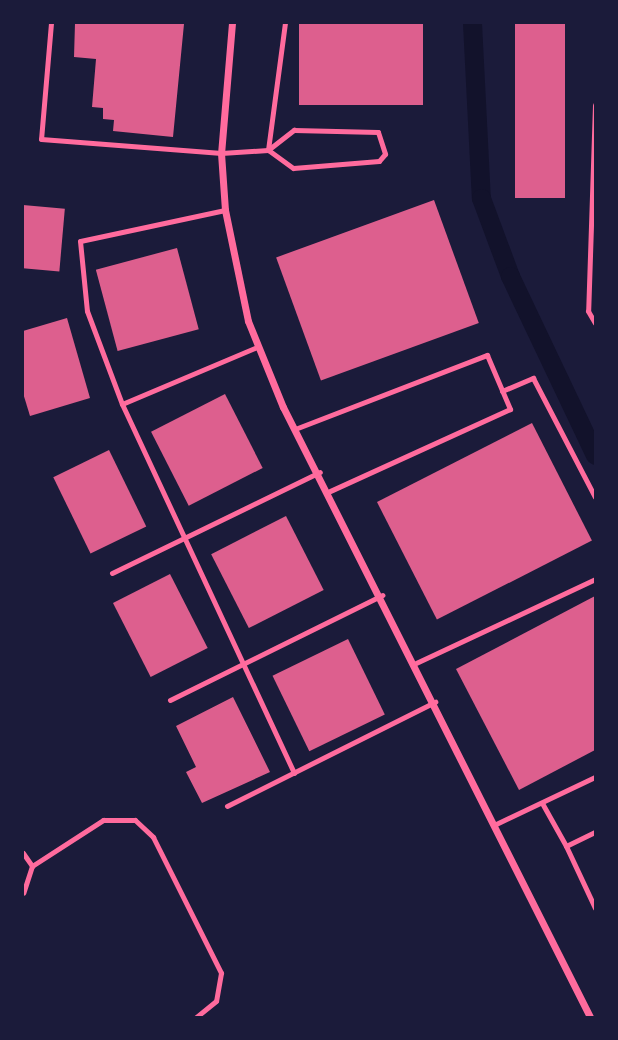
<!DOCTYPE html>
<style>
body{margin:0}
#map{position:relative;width:618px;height:1040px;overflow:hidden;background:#1b1b3a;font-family:"DejaVu Sans",sans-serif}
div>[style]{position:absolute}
.canal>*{height:19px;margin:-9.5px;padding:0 9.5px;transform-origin:9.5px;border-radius:9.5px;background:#12122b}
.building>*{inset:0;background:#dd5f8e;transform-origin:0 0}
.service>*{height:5px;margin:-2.5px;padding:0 2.5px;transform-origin:2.5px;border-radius:2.5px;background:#ff6b9d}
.minor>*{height:7px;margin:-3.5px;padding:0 3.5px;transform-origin:3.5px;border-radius:3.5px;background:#ff6b9d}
span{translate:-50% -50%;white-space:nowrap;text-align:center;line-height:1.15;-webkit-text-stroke:7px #1b1b3a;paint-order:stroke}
.frame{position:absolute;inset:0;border:24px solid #1b1b3a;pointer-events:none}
</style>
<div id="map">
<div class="canal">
<div style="left:472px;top:23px;width:175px;rotate:87.1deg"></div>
<div style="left:481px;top:198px;width:83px;rotate:69.6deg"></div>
<div style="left:510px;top:276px;width:198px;rotate:64.6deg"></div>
</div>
<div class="building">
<div style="clip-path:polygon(75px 23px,184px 24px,173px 137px,113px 131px,114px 120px,103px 119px,103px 108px,92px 107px,96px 59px,74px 57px)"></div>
<div style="left:299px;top:23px;width:124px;height:82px"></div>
<div style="left:515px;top:23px;width:50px;height:175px"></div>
<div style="left:434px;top:200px;width:131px;height:168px;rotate:70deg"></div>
<div style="left:23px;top:205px;width:42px;height:63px;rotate:5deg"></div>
<div style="left:177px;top:248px;width:84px;height:84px;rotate:75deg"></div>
<div style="clip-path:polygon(67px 318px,90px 398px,30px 416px,23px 393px,23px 331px)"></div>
<div style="left:225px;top:394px;width:83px;height:83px;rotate:63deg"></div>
<div style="left:532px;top:423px;width:132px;height:174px;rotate:63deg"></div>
<div style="left:109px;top:450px;width:85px;height:62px;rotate:64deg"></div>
<div style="left:286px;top:516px;width:83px;height:84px;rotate:63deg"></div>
<div style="left:170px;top:574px;width:83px;height:64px;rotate:63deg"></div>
<div style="clip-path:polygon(595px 596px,595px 750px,519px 790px,456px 669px)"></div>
<div style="left:348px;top:639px;width:84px;height:84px;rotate:64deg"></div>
<div style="clip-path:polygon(233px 697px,270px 772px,202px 803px,186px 772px,196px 767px,176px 726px)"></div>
</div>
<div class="service">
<div style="left:51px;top:23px;width:116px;rotate:94.9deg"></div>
<div style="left:41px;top:139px;width:181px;rotate:4.4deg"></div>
<div style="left:221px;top:153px;width:47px;rotate:-3.7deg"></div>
<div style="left:268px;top:150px;width:33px;rotate:-38deg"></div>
<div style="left:294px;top:130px;width:84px;rotate:1.4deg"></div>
<div style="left:378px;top:132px;width:23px;rotate:72deg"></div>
<div style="left:385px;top:154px;width:9px;rotate:131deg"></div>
<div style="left:379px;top:161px;width:86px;rotate:175.3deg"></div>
<div style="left:293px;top:168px;width:31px;rotate:-144deg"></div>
<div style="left:268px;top:150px;width:128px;rotate:-82.4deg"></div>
<div style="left:595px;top:105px;width:206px;rotate:91.9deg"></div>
<div style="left:588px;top:311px;width:14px;rotate:60deg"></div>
<div style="left:225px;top:210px;width:148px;rotate:167.9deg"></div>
<div style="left:80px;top:241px;width:70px;rotate:84.3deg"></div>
<div style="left:87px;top:311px;width:99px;rotate:69.4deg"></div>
<div style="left:122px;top:404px;width:147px;rotate:-22.9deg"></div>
<div style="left:502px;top:391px;width:34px;rotate:-23deg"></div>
<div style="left:533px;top:378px;width:134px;rotate:62.5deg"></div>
<div style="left:122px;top:404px;width:407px;rotate:65deg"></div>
<div style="left:295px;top:429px;width:206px;rotate:-21.1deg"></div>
<div style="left:487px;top:355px;width:59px;rotate:66.9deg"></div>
<div style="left:510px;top:409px;width:198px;rotate:155.5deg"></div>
<div style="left:112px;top:573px;width:231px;rotate:-25.9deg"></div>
<div style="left:416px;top:663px;width:198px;rotate:-25.1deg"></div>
<div style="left:170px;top:700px;width:237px;rotate:-26.3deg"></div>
<div style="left:542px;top:803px;width:49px;rotate:60.8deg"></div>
<div style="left:566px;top:846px;width:32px;rotate:-26deg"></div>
<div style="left:227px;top:806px;width:233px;rotate:-26.6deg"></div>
<div style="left:496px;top:824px;width:110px;rotate:-25.4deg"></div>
<div style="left:566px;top:846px;width:68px;rotate:64.9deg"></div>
<div style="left:23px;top:853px;width:16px;rotate:55deg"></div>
<div style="left:32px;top:866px;width:28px;rotate:108deg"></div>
<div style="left:32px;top:866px;width:85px;rotate:-32.9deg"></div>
<div style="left:103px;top:820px;width:32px"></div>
<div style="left:135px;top:820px;width:25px;rotate:43deg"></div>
<div style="left:153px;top:837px;width:152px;rotate:63.4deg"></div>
<div style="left:221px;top:973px;width:28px;rotate:100deg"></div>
<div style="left:216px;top:1001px;width:26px;rotate:141deg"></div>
</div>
<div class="minor">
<div style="left:232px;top:23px;width:130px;rotate:94.8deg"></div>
<div style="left:221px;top:153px;width:57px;rotate:86deg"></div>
<div style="left:225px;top:210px;width:113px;rotate:78.3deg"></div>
<div style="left:248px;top:321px;width:93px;rotate:67.9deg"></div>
<div style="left:283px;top:407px;width:683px;rotate:63.28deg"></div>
</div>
<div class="frame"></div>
</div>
